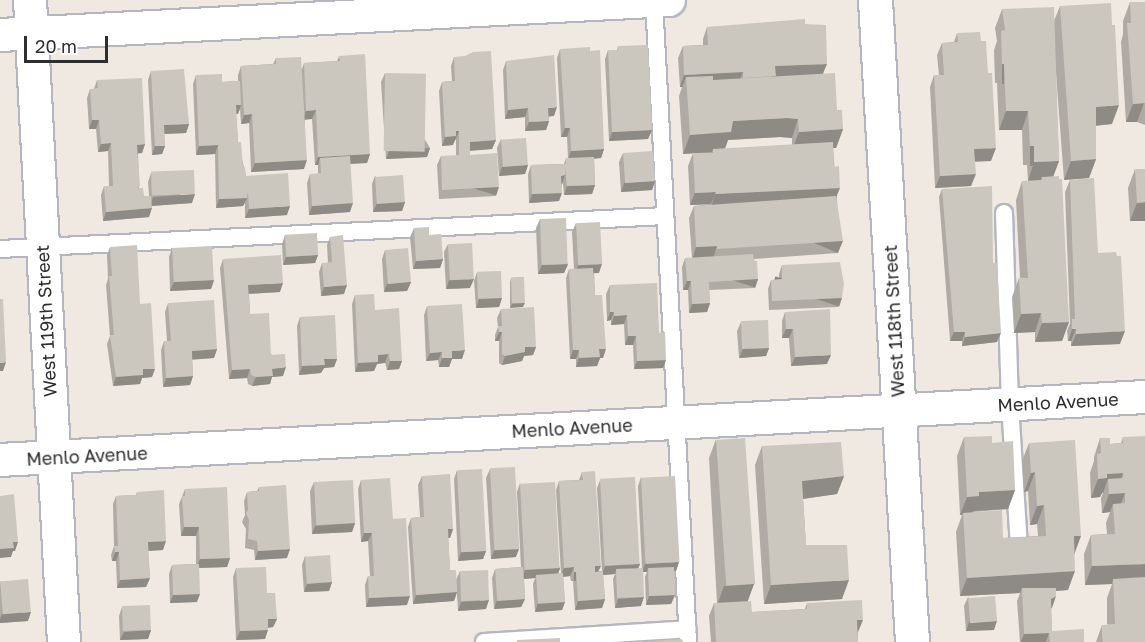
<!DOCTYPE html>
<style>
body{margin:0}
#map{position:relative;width:1145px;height:642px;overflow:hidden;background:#efe9e1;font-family:"Golos Text",sans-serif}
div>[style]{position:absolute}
.roads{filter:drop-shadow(2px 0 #b4b7c1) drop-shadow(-2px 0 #b4b7c1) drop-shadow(0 2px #b4b7c1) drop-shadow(0 -2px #b4b7c1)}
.lane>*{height:16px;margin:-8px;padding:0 8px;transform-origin:8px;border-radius:8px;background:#fff}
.street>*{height:32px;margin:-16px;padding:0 16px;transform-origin:16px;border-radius:16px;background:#fff}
.secondary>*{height:33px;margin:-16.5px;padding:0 16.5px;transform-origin:16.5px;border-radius:16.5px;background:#fff}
.wall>*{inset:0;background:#afaba4}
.shaded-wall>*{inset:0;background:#8e8b86;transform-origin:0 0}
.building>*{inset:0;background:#cbc7bf;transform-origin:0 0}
span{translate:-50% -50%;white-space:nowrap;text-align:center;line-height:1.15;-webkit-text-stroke:4.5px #fff;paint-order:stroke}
.street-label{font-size:18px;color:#2e2e2e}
.scale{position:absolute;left:24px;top:36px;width:84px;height:27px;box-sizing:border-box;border:3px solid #2e2e2e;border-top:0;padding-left:8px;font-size:18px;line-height:21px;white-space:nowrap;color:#2e2e2e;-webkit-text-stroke:4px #fff;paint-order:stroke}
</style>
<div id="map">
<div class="roads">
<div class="lane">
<div style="left:654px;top:0;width:643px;rotate:86.97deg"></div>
<div style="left:1004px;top:213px;width:191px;rotate:88.2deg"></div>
<div style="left:1010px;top:404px;width:143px;rotate:86.4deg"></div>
<div style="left:0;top:249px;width:666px;rotate:-2.84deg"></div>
<div style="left:484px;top:642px;width:204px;rotate:-3.6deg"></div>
</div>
<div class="street">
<div style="left:30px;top:0;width:643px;rotate:86.97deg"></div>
<div style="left:0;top:35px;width:670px;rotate:-2.99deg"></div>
<div style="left:0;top:460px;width:1147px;rotate:-3.15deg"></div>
</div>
<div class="secondary">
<div style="left:875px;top:0;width:643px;rotate:86.7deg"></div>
</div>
</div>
<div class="wall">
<div style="clip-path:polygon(1130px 2px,1145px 2px,1145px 125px,1137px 122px,1126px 122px,1121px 42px,1123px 34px,1123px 21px)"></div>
<div style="clip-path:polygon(1060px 6px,1112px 124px,1096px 126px,1096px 159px,1089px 178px,1064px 180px,1055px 60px,1059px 161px,1053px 176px,1069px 322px,1062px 341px,1035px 342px,1035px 332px,1014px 333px,1012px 297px,1019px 278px,1020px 278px,1016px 200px,1022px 181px,1028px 181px,1027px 165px,1023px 165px,1022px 130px,999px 130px,997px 83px,995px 83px,994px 50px,997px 41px,995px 28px,1002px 9px,1054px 21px)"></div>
<div style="clip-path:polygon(evenodd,805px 24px,837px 110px,843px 129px,836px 148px,833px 148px,837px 197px,838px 253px,754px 259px,758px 279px,755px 288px,709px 290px,710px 303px,707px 312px,689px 313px,688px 290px,683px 290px,682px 267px,685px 258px,692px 258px,689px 218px,694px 206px,711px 204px,690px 205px,688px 166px,693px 153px,683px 154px,679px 96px,682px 87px,680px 87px,678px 58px,683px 46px,703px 45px,703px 39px,707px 27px,805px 24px,780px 137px,792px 138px,792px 145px,725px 149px,728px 140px,780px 137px)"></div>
<div style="clip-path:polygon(957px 33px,991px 161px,975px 161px,971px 186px,935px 188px,930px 87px,934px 75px,939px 75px,937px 55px,942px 43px,954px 42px)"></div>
<div style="clip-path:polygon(618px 46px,652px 130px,648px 139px,609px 141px,605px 59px,608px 50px,617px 50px)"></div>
<div style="clip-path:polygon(560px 49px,604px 149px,601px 158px,594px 159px,595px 185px,592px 194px,564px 195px,563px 183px,562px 184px,559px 201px,529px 203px,528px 174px,531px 165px,564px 164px,566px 158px,568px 158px,567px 137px,561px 137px,557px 58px)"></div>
<div style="clip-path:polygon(339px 56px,370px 154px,367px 163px,350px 164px,350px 212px,309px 215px,307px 183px,310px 174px,318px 174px,318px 165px,315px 165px,312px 119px,305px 119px,304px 169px,251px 172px,249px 123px,241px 124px,240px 109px,238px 114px,236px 114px,238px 142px,246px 176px,287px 215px,245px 218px,245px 203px,243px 206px,216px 208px,215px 154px,196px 155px,193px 84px,196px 75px,222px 82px,238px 81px,238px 75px,241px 66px,273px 64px,276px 58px,302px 69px,304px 63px,337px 61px)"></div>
<div style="clip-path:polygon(454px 57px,496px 140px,492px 149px,470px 151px,470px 155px,496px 196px,439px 199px,437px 165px,441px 156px,456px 156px,456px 140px,454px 140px,453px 145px,442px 146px,439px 91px,442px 82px,452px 81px,451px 66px)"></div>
<div style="clip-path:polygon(506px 61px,554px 116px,549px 116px,549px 121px,546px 130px,525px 131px,525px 117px,505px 119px,503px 70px)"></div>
<div style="clip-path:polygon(151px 71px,189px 124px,186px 133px,164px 134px,165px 146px,162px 154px,152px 155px,148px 80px)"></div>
<div style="clip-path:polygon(385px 73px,430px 148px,427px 157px,386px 159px,381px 82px)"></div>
<div style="clip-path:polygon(97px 80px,145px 144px,142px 153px,138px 153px,139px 188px,144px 196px,149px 196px,148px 182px,151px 173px,192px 203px,152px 206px,149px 217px,103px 221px,101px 195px,104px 186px,109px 186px,108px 151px,98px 152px,96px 129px,89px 129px,87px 98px,90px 89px,94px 89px)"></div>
<div style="clip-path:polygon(501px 139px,528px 165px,525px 174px,499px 176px,497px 148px)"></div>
<div style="clip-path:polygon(623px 153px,655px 181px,652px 190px,621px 192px,619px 162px)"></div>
<div style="clip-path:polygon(1135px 169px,1145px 221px,1130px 221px,1128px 188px)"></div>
<div style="clip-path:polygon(375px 176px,405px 202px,402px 211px,373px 212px,372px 184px)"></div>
<div style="clip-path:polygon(1070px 180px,1098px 253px,1120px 344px,1071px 346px,1071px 341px,1068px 341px,1067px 331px,1070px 323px,1065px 192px)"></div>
<div style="clip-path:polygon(942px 189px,993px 263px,997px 342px,962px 346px,962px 341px,950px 341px,939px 197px)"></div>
<div style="clip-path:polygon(540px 219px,568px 264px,564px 273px,538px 274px,536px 228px)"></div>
<div style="clip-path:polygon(576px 223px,599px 273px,594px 273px,595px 295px,603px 358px,600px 358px,597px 366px,576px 367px,576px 359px,570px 359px,566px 278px,569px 269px,574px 269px,572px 232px)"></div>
<div style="clip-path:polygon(414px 228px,429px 235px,443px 259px,440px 268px,413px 269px,410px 237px)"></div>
<div style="clip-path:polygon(285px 235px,318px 255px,315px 263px,283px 265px,282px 244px)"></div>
<div style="clip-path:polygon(330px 237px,344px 294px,321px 296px,319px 272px,322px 263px,328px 263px,327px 245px)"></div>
<div style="clip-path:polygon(448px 244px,470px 288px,446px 289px,444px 252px)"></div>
<div style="clip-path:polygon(110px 247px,140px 304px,152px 377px,142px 378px,140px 384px,113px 386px,107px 344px,110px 336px,106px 285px,108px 279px,107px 255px)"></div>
<div style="clip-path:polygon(172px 248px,214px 280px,211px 289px,170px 291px,169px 257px)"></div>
<div style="clip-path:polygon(385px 250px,411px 282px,407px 291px,384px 292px,382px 259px)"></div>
<div style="clip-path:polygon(223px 259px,280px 292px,249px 294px,250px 314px,283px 376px,272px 377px,270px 384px,252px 386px,248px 384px,247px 378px,229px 379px,220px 268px)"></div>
<div style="clip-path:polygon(782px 265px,839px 307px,769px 310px,768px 289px,771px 280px,779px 280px,779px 274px)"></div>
<div style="clip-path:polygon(477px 272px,502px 298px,499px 307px,476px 308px,474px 281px)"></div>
<div style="clip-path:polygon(524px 277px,510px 308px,510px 282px,511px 278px)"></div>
<div style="clip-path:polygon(610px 285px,659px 333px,663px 368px,634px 369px,633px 345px,625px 345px,624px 324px,611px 325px,611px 320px,607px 321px,606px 294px)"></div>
<div style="clip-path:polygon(355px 295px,375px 310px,402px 361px,399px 369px,387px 370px,385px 362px,377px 364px,374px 371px,355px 372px,352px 304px)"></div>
<div style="clip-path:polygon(168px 303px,217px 349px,214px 358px,192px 359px,193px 376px,190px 385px,163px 387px,161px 350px,164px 341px,167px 341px,165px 312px)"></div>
<div style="clip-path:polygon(427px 306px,462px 359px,452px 359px,449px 367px,439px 367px,438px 360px,426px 361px,424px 315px)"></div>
<div style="clip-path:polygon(501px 309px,536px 347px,533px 355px,524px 356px,522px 361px,502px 365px,499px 363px,499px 341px,495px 341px,495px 335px,498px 327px,497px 318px)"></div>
<div style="clip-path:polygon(785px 312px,827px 364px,791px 366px,789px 338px,782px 338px,782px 321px)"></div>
<div style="clip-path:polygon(300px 317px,337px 359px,334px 367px,324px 368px,321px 373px,299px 375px,297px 326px)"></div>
<div style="clip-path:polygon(741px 322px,769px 348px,766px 356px,739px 358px,737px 331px)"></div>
<div style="clip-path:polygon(964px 437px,992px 443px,1015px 490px,1008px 509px,973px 512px,1003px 538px,1038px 536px,1037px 524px,1030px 525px,1028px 491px,1024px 492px,1022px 461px,1029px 443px,1074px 554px,1068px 590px,1056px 591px,1051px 609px,1052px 631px,1084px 642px,1020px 642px,1017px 601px,1020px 593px,960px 596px,956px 532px,962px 515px,960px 515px,957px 456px)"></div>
<div style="clip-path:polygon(1123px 437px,1145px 642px,1107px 624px,1107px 598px,1112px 584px,1085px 585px,1084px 554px,1091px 535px,1107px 534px,1106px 523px,1110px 512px,1102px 513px,1101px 498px,1103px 493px,1102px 493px,1100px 497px,1091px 498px,1090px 473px,1094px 461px,1094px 457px,1100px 438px,1110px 444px,1121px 443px)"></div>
<div style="clip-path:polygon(716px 439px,754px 584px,747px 602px,752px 612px,805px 609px,807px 603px,858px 632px,858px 642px,711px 642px,709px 616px,714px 603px,717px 603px,709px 458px)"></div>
<div style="clip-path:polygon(762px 446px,844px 476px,837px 494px,803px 499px,806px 545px,842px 599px,764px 604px,755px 465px)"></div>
<div style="clip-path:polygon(490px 469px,516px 557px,491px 559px,486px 478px)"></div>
<div style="clip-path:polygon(457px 470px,486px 551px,483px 559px,458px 561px,454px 479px)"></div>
<div style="clip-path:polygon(582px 472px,598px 571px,602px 571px,597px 488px,600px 480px,640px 564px,638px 569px,642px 568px,638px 486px,641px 477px,679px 562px,676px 571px,674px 571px,675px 595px,671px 604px,646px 605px,645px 577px,647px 572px,643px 572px,641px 606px,615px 608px,613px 579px,615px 574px,603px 575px,605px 599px,602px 608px,575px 610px,573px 581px,571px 581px,570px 576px,563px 577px,565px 602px,562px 610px,535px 612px,533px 584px,535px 578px,524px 579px,525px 599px,521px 607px,494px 609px,492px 578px,495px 569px,521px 567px,517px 492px,520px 483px,560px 568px,558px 574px,561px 573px,556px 490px,559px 481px,579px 480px)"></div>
<div style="clip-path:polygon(422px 476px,453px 529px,450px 538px,448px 538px,450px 570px,457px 592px,454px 601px,413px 604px,408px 527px,411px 518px,420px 517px,418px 485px)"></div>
<div style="clip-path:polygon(361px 480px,393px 519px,407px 605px,366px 607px,365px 585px,368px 576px,370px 576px,368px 541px,361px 542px,358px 489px)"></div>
<div style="clip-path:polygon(314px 482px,355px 523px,352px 532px,312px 534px,310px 491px)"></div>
<div style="clip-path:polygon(259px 487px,287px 558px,255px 560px,254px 550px,245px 548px,246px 529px,242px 522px,245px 515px,244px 501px,247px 492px,257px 491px)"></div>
<div style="clip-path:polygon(185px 489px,230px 558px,227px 567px,199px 568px,197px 602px,170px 603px,169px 574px,172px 565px,196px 564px,196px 536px,181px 536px,179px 504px)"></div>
<div style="clip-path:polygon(137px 492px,163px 550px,148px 551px,150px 578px,146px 587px,117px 588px,116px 561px,112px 561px,111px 555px,114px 546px,113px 504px,116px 496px,136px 495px)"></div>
<div style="clip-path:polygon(305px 556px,332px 582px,329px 591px,304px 592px,302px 565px)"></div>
<div style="clip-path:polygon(236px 568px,267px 593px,277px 619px,273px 627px,268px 628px,265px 639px,236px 640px,233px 577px)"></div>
<div style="clip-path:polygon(460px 571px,486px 609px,458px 611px,456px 580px)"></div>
<div style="clip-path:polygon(0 581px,28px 621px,0 623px)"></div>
<div style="clip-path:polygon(968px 597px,994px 630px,966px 631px,964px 606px)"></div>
<div style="clip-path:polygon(122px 607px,151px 630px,148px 639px,120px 640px,119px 616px)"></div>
<div style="clip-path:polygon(1102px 625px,1103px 642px,1096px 642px)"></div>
</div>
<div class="shaded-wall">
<div style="clip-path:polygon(827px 64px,822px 76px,771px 79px,775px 66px)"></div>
<div style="left:1002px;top:64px;width:2px;height:20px"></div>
<div style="clip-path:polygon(743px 72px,738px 84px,686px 77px,682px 87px,680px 87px,684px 75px)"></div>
<div style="clip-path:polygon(1144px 103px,1137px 122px,1126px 122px,1133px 104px)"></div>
<div style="clip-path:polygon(236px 105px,241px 105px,238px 114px,233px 114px)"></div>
<div style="clip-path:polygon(1119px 105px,1112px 124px,1089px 126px,1096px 107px)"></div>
<div style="clip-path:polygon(557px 107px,554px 116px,545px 117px,548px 108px)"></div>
<div style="clip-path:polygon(528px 108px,525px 117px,505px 119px,508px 110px)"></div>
<div style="clip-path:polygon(316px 110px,312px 119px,303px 120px,306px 111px)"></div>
<div style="clip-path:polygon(1006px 111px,1028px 111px,1022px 130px,999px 130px)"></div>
<div style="clip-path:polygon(252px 114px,249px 123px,241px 124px,244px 115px)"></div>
<div style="clip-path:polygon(787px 118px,798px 119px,792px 138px,780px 137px,728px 140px,724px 151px,713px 149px,712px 152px,683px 154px,690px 135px,733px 121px)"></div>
<div style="clip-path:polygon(92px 120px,99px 120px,96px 129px,89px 129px)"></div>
<div style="clip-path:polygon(549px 121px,546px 130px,525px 131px,529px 122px)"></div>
<div style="clip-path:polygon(189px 124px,186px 133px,161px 134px,164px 125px)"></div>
<div style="clip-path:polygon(565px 128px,570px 128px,567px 137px,561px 137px)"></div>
<div style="clip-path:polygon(843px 129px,836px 148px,792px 150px,799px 132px)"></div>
<div style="clip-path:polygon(652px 130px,648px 139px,609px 141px,612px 132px)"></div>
<div style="clip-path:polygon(456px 131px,459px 131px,453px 145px,442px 146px,445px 137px)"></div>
<div style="clip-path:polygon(496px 140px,492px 149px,466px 151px,470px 142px)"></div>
<div style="clip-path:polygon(111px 143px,108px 151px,98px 152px,101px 144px)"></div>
<div style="clip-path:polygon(145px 144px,142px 153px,134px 154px,137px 145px)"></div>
<div style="clip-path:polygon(218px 145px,215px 154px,196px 155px,199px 146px)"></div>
<div style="clip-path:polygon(155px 146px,165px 146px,162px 154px,152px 155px)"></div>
<div style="left:1030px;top:146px;width:4px;height:20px"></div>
<div style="clip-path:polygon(430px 148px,427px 157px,386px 159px,389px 151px)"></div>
<div style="clip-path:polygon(996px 148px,991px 161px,970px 162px,974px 149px)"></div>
<div style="clip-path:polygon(604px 149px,601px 158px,568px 160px,571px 151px)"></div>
<div style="clip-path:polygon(370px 154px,367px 163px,321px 165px,320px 158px,318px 165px,315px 165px,318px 157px)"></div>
<div style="clip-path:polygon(1096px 159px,1089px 178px,1064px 180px,1071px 161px)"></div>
<div style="clip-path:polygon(307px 160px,304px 169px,251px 172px,255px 163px)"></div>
<div style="clip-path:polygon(1059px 161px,1052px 180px,1042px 177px,1040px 181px,1028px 181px,1034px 162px)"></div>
<div style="clip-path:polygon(528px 165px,525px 174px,499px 176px,502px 167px)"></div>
<div style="clip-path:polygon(976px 174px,971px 186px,935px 188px,940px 176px)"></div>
<div style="clip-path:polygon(565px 175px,562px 184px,558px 184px,561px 176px)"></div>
<div style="clip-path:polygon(655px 181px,652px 190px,621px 192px,624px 183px)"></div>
<div style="clip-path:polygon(595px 185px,592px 194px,564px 195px,567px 186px)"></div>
<div style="left:499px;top:187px;width:9px;height:57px;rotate:108deg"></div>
<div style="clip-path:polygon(840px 188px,835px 200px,711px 207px,715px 194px)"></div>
<div style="clip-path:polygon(716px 192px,711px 204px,690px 205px,695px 193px)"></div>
<div style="clip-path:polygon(562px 193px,559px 201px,529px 203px,532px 194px)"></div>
<div style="clip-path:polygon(195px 194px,192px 203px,150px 206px,153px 197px)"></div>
<div style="clip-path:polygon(247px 198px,243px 206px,216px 208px,219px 199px)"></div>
<div style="clip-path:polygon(405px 202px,402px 211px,373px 212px,377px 203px)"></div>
<div style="clip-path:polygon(1145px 202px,1145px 221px,1130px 221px,1137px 203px)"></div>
<div style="clip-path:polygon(353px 203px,350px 212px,309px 215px,312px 206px)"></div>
<div style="clip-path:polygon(290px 206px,287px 215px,245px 218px,249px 209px)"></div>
<div style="clip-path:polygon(152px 208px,149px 217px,103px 221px,106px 212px)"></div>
<div style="left:843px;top:241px;width:13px;height:126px;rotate:113deg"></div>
<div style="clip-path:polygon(717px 246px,713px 258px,692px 260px,696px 247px)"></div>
<div style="clip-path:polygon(318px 255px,315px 263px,283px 265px,286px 257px)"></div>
<div style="clip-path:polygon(443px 259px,440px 268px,413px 269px,416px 261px)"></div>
<div style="clip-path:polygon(568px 264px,564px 273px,538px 274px,542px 265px)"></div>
<div style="clip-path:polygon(602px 264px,599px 273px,575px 274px,578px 265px)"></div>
<div style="clip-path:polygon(474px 279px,470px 288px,446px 289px,449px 280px)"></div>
<div style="left:758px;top:279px;width:9px;height:49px;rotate:108deg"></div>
<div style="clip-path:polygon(214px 280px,211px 289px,170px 291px,174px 282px)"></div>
<div style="clip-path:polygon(687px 281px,691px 281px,688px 290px,683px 290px)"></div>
<div style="clip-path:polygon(411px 282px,407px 291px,384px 292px,387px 284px)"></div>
<div style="clip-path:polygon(283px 283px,280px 292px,245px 294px,248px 285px)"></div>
<div style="clip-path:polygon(347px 285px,344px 294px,321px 296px,324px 287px)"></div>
<div style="clip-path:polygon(502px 298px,499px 307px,476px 308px,479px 299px)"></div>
<div style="left:842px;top:298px;width:9px;height:70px;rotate:108deg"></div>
<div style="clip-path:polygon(512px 303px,525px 303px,523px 307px,510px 308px)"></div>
<div style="clip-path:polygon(710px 303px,707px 312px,689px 313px,692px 304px)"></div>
<div style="clip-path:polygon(610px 312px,614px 312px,611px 320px,607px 321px)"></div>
<div style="clip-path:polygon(1041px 313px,1035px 332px,1014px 333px,1021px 314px)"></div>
<div style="clip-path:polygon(627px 315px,624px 324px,611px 325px,614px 316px)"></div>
<div style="clip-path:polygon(1069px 322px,1062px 341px,1035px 342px,1042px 323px)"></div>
<div style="clip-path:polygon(786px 329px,793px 329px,789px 338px,782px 338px)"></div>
<div style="clip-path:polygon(1072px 329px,1076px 329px,1071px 341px,1068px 341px)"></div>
<div style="clip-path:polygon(1125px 331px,1120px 344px,1071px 346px,1076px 334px)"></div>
<div style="clip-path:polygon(499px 332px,502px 332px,499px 341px,495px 341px)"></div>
<div style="clip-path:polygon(954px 332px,965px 332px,962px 341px,950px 341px)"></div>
<div style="clip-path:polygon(1001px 333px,997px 342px,962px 346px,965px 337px)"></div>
<div style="clip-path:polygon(628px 336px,636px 336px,633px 345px,625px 345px)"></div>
<div style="clip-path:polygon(525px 347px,536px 347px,533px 355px,524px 356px,522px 361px,502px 365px,505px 356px)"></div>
<div style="clip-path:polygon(769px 348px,766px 356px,739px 358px,743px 349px)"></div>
<div style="clip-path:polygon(217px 349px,214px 358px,188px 360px,192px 351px)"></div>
<div style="clip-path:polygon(599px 349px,606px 349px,603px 358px,600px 358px,597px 366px,576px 367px,579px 358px)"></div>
<div style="clip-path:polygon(465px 350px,462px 359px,452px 359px,449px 367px,439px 367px,442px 358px,452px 351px)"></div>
<div style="clip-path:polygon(573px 350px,579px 350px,576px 359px,570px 359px)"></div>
<div style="clip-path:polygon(442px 352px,438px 360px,426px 361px,430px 353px)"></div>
<div style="clip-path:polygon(388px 354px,385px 363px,377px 364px,374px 371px,355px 372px,358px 363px,378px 355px)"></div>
<div style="clip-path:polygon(831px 355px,827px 364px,791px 366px,795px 357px)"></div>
<div style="clip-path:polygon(324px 359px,337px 359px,334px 367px,324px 368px,321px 373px,299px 375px,302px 366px)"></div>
<div style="clip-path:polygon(666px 360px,663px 368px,634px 369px,637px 361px)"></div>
<div style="clip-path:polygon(390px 361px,402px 361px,399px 369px,387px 370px)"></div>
<div style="clip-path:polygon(6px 362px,3px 371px,0 371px,0 363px)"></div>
<div style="clip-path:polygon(286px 367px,283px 376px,272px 377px,270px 384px,252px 386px,256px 377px,272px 369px)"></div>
<div style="clip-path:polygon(143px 369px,155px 369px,152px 377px,142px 378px,140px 384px,113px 386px,116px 377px)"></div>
<div style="clip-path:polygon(250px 369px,247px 378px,229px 379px,232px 370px)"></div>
<div style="clip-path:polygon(193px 376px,190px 385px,163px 387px,166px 378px)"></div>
<div style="clip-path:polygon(1035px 472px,1028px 491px,1024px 492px,1031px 473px)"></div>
<div style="clip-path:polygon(1123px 473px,1116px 492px,1108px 479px,1103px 493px,1102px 493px,1100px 497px,1091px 498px,1098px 479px,1107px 474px)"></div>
<div style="clip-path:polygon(844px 476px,837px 494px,795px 500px,802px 481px)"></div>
<div style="clip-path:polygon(1015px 490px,1008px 509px,973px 511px,972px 515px,963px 513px,962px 515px,960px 515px,967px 497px,979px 492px)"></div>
<div style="clip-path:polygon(1125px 493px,1118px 512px,1113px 504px,1110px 512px,1102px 513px,1109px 494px)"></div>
<div style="clip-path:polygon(1044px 505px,1037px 524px,1030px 525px,1037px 506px)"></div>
<div style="clip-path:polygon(355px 523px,352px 532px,312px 534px,315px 526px)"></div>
<div style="clip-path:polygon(184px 527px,199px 527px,196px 536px,181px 536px)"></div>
<div style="clip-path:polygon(448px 529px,453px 529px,450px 538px,444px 538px)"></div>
<div style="clip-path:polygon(364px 533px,372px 533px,368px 541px,361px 542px)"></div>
<div style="clip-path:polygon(1074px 536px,1081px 536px,1074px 555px)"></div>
<div style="clip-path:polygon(166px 541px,163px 550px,144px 551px,148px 542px)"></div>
<div style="clip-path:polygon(13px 542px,18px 542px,15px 551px,13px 551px,11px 557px,0 558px,0 549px)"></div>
<div style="clip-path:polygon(290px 549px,287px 558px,255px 560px,258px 551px)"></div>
<div style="clip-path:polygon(519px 549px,516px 557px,491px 559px,494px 550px)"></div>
<div style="clip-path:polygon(486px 551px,483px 559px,458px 561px,461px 552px)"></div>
<div style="clip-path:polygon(115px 552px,119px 552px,116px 561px,112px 561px)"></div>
<div style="clip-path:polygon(230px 558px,227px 567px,196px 568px,200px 559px)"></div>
<div style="clip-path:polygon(679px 562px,676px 571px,648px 572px,648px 568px,647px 572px,642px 572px,645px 564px)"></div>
<div style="clip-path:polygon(640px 564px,636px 573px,616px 570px,615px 574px,602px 575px,605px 566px)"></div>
<div style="clip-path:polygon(1145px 564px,1145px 582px,1113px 579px,1112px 584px,1085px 585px,1092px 566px)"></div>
<div style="clip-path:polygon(595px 566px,601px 566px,597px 574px,591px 575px)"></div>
<div style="clip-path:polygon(574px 567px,570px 576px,561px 577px,564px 568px)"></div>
<div style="clip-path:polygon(560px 568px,557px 577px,536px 575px,535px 578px,522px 579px,525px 570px)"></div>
<div style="clip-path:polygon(1075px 571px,1068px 590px,1022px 593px,1022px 588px,1020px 593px,960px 596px,967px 578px)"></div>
<div style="left:574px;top:572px;width:2px;height:9px"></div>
<div style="clip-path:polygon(150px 578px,146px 587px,117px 588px,120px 580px)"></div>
<div style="clip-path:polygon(849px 580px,842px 599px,764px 604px,771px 585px)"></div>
<div style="clip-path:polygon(332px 582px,329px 591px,304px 592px,307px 584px)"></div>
<div style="clip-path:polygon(754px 584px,747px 603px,717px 605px,724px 586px)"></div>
<div style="clip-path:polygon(457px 592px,454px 601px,413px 604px,416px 595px)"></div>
<div style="clip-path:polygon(200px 594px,197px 602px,170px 603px,173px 595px)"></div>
<div style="clip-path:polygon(675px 595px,671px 604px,646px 605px,649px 596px)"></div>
<div style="clip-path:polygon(410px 596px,407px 605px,366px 607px,369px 598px)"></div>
<div style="clip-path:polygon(1056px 596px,1052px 608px,1046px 611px,1051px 599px)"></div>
<div style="clip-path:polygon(644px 597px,641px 606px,615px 608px,618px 599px)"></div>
<div style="clip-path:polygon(525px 599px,521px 607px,494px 609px,497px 600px)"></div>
<div style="clip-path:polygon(605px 599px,602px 608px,575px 610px,578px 601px)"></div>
<div style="clip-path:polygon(489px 600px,486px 609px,458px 611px,461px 602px)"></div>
<div style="clip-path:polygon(565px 602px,562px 610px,535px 612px,538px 603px)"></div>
<div style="clip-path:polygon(31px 612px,28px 621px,0 623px,0 619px,2px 614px)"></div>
<div style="clip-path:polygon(268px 619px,277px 619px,273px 627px,265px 628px)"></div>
<div style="clip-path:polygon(857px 620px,863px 620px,858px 632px,852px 632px)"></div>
<div style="clip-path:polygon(997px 621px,994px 630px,966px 631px,969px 622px)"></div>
<div style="clip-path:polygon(151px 630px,148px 639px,120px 640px,124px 632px)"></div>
<div style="clip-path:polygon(268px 630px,265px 639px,236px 640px,240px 631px)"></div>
<div style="clip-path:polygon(1049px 633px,1046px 642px,1021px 642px,1024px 634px)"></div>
</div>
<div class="building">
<div style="clip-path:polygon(1130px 2px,1145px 2px,1145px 103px,1133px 104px,1127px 23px,1131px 23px)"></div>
<div style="clip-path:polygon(1111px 3px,1112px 25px,1115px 25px,1119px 105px,1096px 107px,1096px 159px,1071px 161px,1060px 6px)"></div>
<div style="clip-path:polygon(1054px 7px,1059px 161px,1034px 162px,1034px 146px,1030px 146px,1028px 111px,1006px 111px,1004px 64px,1002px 64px,1001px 31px,1005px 30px,1002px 9px)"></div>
<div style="clip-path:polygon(805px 19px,805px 24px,826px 25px,827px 64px,775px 66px,776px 76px,743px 78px,743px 72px,684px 75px,683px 46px,708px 45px,707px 27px)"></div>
<div style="clip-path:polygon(980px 32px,981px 41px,986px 41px,988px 73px,992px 73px,996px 148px,974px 149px,976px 174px,940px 176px,934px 75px,944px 75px,942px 43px,958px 42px,957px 33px)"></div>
<div style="clip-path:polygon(648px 45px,652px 130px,612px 132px,608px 50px,618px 50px,618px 46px)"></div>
<div style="clip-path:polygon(590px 47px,590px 51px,600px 50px,604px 149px,571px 151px,570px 128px,565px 128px,560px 49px)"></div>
<div style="clip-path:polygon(491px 51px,496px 140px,470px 142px,470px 155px,497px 153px,499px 187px,442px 190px,441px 156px,459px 155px,459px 131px,456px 131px,456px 136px,445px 137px,442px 82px,455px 81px,454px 57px,465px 56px,473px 52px)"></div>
<div style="clip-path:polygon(365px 54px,370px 154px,318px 157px,316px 110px,306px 111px,304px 63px,340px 61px,339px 56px)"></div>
<div style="clip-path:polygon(554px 55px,557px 107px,548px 108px,549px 121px,529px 122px,528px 108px,508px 110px,506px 61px)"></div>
<div style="clip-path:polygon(301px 57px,307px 160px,255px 163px,252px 114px,244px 115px,241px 66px,276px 64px,276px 58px)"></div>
<div style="clip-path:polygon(184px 69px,189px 124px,164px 125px,165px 146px,155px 146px,151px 71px)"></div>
<div style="left:385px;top:73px;width:41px;height:78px;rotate:1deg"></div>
<div style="clip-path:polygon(835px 73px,837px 110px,842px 110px,843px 129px,799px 132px,798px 119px,787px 118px,733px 121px,731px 132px,690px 135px,686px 77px,713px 76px,713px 80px)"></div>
<div style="clip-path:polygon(222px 74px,222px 82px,240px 81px,241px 105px,236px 105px,238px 142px,241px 142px,243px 167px,245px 167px,246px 176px,288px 173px,290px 206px,249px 209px,248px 192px,247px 198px,219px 199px,218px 145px,199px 146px,196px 75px)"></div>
<div style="clip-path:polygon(142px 78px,145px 144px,137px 145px,140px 186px,137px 188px,143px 188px,144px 196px,151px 196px,152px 208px,106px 212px,104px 186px,113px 186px,111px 143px,101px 144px,99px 120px,92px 120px,90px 89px,98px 88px,97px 80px)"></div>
<div style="left:526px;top:138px;width:27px;height:25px;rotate:86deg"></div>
<div style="clip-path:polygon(833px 142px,834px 167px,839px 166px,840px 188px,715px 194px,716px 192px,695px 193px,693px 153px,713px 153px,713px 149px)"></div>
<div style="left:653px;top:151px;width:30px;height:30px;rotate:86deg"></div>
<div style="clip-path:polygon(350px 156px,353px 203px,312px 206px,310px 174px,321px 173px,320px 158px)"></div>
<div style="clip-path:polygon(594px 157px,595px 185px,567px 186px,565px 168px,565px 175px,561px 176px,562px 193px,532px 194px,531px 165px,566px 164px,566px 158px)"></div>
<div style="clip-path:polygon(1135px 169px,1145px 169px,1145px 202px,1137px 203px)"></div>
<div style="left:194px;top:170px;width:24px;height:43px;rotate:88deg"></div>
<div style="left:403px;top:175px;width:27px;height:28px;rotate:86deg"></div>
<div style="clip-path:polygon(1059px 176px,1059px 179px,1062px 179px,1069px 322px,1042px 323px,1041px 313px,1021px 314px,1019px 278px,1028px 278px,1022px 181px,1042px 180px,1042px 177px)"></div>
<div style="clip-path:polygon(1094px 178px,1098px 253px,1116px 252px,1117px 256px,1121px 256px,1125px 331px,1076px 334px,1076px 329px,1072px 329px,1072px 319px,1075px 319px,1070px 180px)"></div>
<div style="clip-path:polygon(992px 186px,993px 263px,997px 263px,1001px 333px,965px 337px,965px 332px,954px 332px,942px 189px)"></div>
<div style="clip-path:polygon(836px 196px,843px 241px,717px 249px,717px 246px,696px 247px,694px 206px)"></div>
<div style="left:566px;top:218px;width:46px;height:26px;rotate:88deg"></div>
<div style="left:600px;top:222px;width:42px;height:24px;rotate:87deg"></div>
<div style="clip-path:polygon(429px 227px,429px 235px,441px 234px,443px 259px,416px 261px,414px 228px)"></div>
<div style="left:317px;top:233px;width:22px;height:32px;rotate:87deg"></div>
<div style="clip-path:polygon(343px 235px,347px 285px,324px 287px,322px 263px,332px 262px,330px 237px)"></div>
<div style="left:472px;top:243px;width:36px;height:24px;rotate:87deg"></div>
<div style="clip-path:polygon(137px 245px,140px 304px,151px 303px,155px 369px,143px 369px,143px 375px,116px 377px,110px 335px,114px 335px,109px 276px,112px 276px,110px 247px)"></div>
<div style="left:212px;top:246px;width:34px;height:40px;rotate:87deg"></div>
<div style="left:408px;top:248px;width:34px;height:23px;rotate:85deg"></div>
<div style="clip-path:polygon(753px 254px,754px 261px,757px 261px,758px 279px,709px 282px,710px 303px,692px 304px,691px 281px,687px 281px,685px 258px)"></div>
<div style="clip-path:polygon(281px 255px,283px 283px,248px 285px,250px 314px,269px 313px,271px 355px,285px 354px,286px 367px,272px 369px,273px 376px,256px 377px,251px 375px,250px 369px,232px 370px,223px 259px)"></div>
<div style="clip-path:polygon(840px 262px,844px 284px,842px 298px,772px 301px,771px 280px,782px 279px,782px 265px)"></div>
<div style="clip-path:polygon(593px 268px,595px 295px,602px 295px,606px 349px,599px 349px,600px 357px,579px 358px,579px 350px,573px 350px,569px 269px)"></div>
<div style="left:501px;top:271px;width:27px;height:24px;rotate:88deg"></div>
<div style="left:524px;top:277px;width:26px;height:13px;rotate:88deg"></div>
<div style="clip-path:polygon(657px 283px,659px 333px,665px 332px,666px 360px,637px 361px,636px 336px,628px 336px,627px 315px,614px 316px,614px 312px,610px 312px,610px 285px)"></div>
<div style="clip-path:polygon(374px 294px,375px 310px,399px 308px,402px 361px,390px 361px,388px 352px,388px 354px,378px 355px,378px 362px,358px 363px,355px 295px)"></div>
<div style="clip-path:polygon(0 299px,3px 299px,6px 362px,0 363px)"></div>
<div style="clip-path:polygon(214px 300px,217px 349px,192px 351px,193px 376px,166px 378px,164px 341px,171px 341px,168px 303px)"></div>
<div style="clip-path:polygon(462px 304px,465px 350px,452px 351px,452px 358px,442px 358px,442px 352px,430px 353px,427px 306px)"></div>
<div style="clip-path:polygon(534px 307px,536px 347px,525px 347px,525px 352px,505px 356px,502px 354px,502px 332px,499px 332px,498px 326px,502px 326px,501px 309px)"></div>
<div style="clip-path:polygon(830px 309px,831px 355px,795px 357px,793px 329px,786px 329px,785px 312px)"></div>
<div style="clip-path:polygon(335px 315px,337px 359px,324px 359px,325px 365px,302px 366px,300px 317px)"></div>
<div style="left:768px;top:320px;width:28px;height:27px;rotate:88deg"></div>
<div style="clip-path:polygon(992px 436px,992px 443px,1013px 441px,1015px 490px,979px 492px,979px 496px,967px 497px,964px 437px)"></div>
<div style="clip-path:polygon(1145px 436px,1145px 564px,1092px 566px,1091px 535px,1115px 534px,1113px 504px,1125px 503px,1125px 493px,1109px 494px,1108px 479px,1123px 478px,1123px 473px,1107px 474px,1107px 478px,1098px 479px,1097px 454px,1101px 453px,1100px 438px,1110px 438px,1110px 444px,1123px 443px,1123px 437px)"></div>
<div style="left:745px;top:438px;width:146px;height:29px;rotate:86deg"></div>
<div style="clip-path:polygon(1075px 440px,1081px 536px,1074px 536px,1075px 571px,967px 578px,963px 513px,1002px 510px,1003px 538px,1046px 536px,1044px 505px,1037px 506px,1035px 472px,1031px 473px,1029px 443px)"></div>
<div style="clip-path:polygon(841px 442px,844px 476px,802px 481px,806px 545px,847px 545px,849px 580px,771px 585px,762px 446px)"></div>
<div style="left:515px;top:467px;width:82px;height:25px;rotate:87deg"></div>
<div style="left:482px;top:469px;width:82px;height:25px;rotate:87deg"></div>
<div style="clip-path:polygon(595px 471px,601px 566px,595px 566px,595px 572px,603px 571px,605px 599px,578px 601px,576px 572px,574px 572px,574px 567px,564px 568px,559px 481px,583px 480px,582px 472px)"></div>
<div style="clip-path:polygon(450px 474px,453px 529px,448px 529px,450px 570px,456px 570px,457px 592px,416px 595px,411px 518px,424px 517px,422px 476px)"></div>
<div style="left:675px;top:476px;width:86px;height:34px;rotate:87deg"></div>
<div style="left:635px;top:477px;width:87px;height:35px;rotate:87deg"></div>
<div style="clip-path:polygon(390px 478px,393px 519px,406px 518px,410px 596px,369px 598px,368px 576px,374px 576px,372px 533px,364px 533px,361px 480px)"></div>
<div style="left:353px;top:480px;width:43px;height:39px;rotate:87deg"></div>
<div style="left:555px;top:482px;width:86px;height:35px;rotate:87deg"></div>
<div style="clip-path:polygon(286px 485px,290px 549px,258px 551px,257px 541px,248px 539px,249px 520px,246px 513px,248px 510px,247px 492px,259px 491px,259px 487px)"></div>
<div style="clip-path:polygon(227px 487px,230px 558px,200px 559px,199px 527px,184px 527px,182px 496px,185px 496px,185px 489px)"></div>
<div style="clip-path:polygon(164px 490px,166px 541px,148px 542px,150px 578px,120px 580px,119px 552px,115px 552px,114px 546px,118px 546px,116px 496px,137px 495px,137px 492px)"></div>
<div style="clip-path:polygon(14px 494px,18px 542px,13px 542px,14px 548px,0 549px,0 496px)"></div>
<div style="left:330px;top:555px;width:27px;height:25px;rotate:86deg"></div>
<div style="left:199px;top:564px;width:30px;height:27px;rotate:88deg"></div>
<div style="clip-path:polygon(266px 567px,267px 593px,275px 593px,277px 619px,268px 619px,268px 630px,240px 631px,236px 568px)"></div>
<div style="left:523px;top:567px;width:32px;height:28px;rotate:86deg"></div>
<div style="left:674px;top:567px;width:28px;height:26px;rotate:88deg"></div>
<div style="left:643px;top:568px;width:29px;height:27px;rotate:88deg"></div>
<div style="left:488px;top:570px;width:30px;height:28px;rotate:88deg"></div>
<div style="left:563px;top:573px;width:29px;height:27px;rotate:86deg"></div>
<div style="clip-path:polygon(1145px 577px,1145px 642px,1103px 642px,1102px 625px,1115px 624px,1113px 579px)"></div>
<div style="left:28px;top:579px;width:33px;height:28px;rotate:85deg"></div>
<div style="clip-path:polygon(1022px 588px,1056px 588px,1056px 596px,1051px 599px,1052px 631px,1084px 629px,1084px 642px,1050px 642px,1049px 633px,1024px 634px)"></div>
<div style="left:995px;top:596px;width:25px;height:27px;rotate:85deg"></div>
<div style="clip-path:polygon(862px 600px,863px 620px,857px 620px,858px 642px,716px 642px,714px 603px,751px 601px,752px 612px,807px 609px,807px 603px)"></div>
<div style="left:150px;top:605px;width:25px;height:28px;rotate:88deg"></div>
<div style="clip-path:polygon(560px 638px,560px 642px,517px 642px,517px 640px)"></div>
<div style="clip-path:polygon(682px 639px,683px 642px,653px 642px,653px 641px)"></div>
</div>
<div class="street-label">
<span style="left:46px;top:321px;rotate:-93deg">West 119th Street</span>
<span style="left:894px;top:321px;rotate:-93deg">West 118th Street</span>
<span style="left:1058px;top:402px;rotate:-3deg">Menlo Avenue</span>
<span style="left:572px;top:428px;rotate:-3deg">Menlo Avenue</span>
<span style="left:87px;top:456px;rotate:-3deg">Menlo Avenue</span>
</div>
<div class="scale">20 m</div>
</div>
